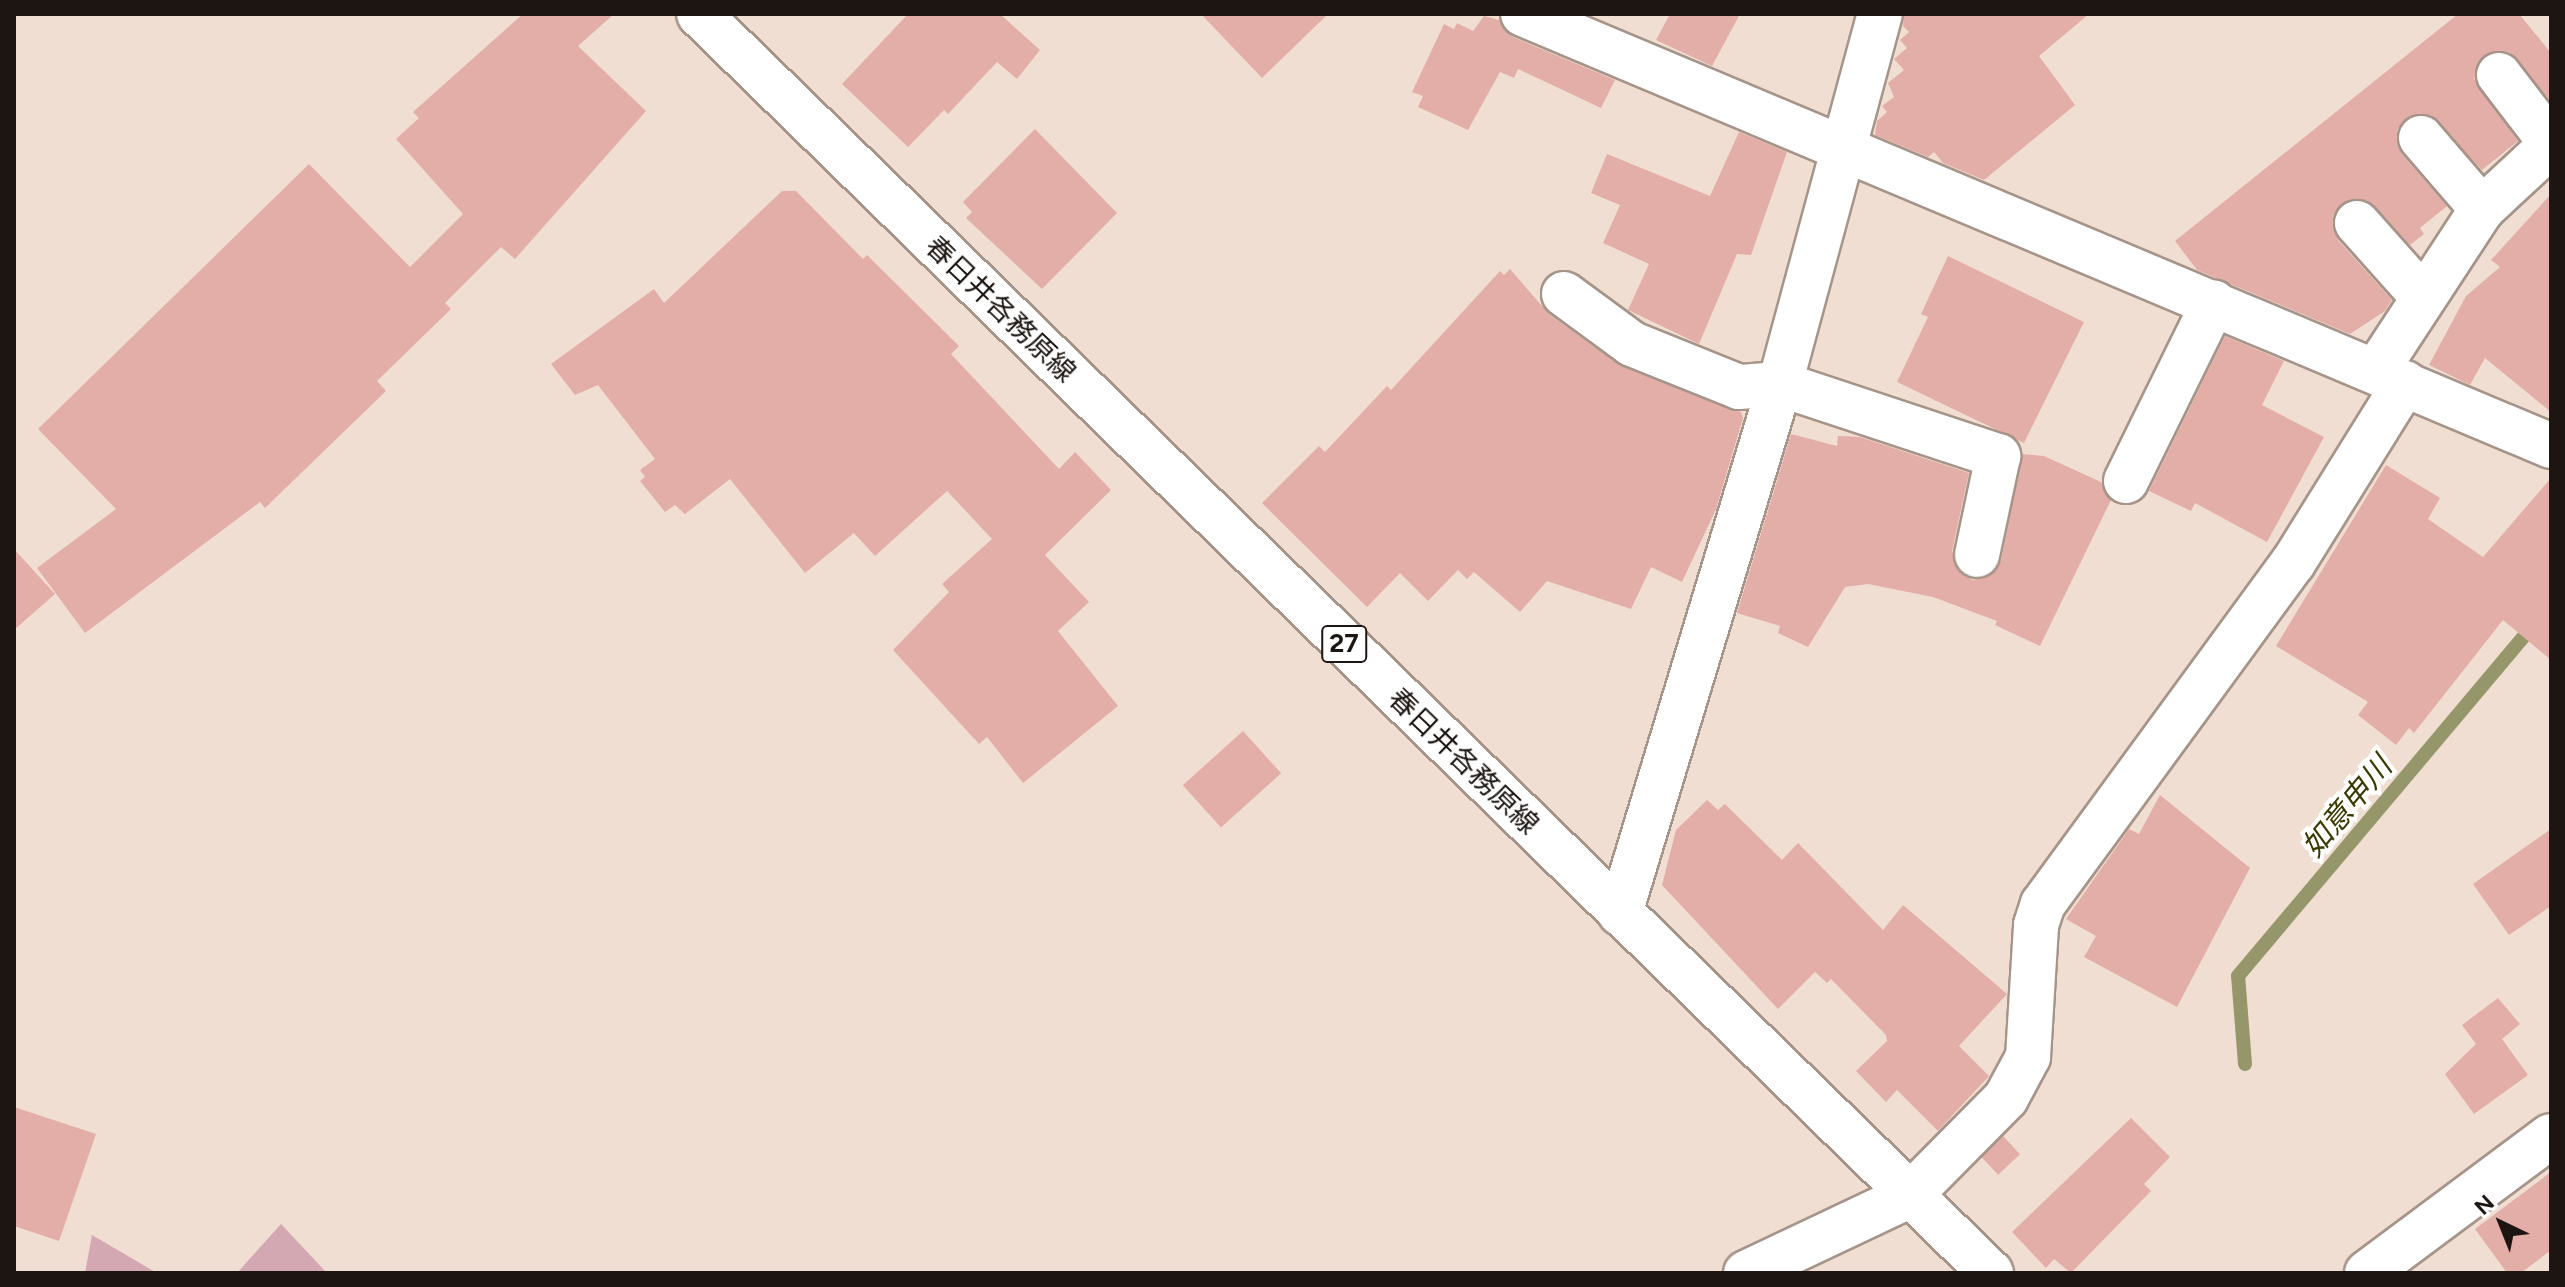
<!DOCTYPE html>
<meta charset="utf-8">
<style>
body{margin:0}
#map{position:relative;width:2565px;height:1287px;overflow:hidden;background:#f1ded2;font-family:Figtree,"Noto Sans JP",sans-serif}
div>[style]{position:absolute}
.green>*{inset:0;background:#d4a8b3}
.stream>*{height:14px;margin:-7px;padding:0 7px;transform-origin:7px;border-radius:7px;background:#959669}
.building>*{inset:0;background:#e3aea7;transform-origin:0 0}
.roads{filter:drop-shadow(2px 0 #a69489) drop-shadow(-2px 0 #a69489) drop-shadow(0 2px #a69489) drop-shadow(0 -2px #a69489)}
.minor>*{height:44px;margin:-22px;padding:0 22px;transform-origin:22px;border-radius:22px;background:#fff}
.major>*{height:44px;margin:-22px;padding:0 22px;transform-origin:22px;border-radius:22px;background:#fff}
span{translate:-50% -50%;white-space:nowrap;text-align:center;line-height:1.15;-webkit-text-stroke:8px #fff;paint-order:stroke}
.shield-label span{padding:2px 6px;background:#fff;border:2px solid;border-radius:6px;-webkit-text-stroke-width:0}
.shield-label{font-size:26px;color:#1c1511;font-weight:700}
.street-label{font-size:28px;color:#1c1511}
.water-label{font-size:30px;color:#3a3a00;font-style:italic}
.frame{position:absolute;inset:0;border:16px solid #1c1511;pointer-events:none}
.north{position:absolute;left:2461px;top:1183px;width:80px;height:80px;-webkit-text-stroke:6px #fff;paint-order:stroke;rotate:317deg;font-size:22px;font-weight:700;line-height:32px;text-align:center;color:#1c1511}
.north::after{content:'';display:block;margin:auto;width:28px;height:36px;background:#1c1511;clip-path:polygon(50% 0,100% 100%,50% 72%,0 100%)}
</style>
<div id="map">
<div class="green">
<div style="clip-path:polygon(281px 1224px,327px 1273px,237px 1273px)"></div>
<div style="clip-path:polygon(92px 1235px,157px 1273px,85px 1273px)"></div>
</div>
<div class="stream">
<div style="left:2245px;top:1064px;width:88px;rotate:-94.5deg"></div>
<div style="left:2238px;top:976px;width:486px;rotate:-49.9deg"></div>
</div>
<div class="building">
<div style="clip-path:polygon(523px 14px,614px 14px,578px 46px,646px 111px,515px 259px,501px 247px,445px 303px,451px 309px,377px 381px,386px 391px,265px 508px,260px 502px,85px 633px,37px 568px,116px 509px,38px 429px,309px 164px,410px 267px,463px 214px,396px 139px,419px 118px,413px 112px)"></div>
<div style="clip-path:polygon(908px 14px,1000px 14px,1040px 50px,1017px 79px,997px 62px,948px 114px,944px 110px,908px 147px,842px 84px)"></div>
<div style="clip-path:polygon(1201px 14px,1328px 14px,1262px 78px)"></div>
<div style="clip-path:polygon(1670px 14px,1740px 14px,1712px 66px,1656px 40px)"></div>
<div style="clip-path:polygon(1904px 14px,2089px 14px,2039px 56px,2075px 105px,1984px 180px,1943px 163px,1934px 152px,1928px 157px,1875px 135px,1877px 121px,1887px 112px,1882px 106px,1894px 97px,1888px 83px,1904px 70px,1894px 59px,1907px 48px,1900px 40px,1909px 32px,1903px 26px)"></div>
<div style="clip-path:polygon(2458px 14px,2519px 14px,2551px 53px,2551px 102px,2509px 52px,2483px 56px,2474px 79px,2518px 141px,2482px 170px,2430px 115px,2404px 120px,2397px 130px,2402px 154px,2447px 206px,2420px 228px,2424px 234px,2410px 245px,2366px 200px,2341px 204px,2333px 216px,2338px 240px,2392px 300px,2385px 311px,2350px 334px,2197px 270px,2175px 241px)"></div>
<div style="clip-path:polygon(1484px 16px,1499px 20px,1513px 37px,1615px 80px,1601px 108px,1518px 69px,1514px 78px,1500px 72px,1468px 130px,1418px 107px,1423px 96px,1412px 92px,1444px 24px,1454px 29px,1457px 23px,1473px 31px)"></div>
<div style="clip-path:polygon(1035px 129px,1117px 213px,1042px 289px,966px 218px,972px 212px,963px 202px)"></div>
<div style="clip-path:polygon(1739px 132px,1787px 152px,1751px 255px,1737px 254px,1699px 344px,1628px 310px,1649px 264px,1603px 243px,1620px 205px,1591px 193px,1607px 154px,1710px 196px)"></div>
<div style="clip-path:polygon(782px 191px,796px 191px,863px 259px,867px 255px,959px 346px,951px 354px,1059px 469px,1075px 452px,1111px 490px,1045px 555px,1089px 602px,1058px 631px,1118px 706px,1023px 783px,987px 737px,979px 744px,893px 650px,949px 592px,942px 584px,992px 539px,947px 491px,875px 556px,854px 533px,805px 573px,730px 479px,685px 514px,675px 505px,665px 512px,640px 481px,645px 477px,640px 470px,655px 459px,598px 385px,575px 395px,551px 364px,654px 289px,664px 303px)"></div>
<div style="clip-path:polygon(2551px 194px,2551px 412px,2485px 358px,2470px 385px,2429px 365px,2466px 296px,2500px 267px,2491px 260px)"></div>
<div style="clip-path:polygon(1948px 256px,2084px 322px,2024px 443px,1897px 382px,1928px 317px,1921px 314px)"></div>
<div style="clip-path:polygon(1510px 269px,1549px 314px,1618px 364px,1741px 412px,1743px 418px,1716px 509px,1682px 582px,1651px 567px,1631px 609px,1547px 581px,1520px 612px,1474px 572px,1467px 579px,1458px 570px,1428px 601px,1400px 573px,1367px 607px,1262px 503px,1319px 446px,1325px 452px,1387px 386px,1391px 390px,1500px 271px,1504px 275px)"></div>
<div style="clip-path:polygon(2225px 336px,2284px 361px,2262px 405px,2324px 437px,2267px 542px,2195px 503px,2191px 511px,2149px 491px)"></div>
<div style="clip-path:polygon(1791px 434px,1837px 446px,1838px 436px,1860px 437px,1969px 473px,1952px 551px,1960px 573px,1973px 580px,1985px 578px,2001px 561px,2022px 454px,2044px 456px,2101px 482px,2111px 500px,2040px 646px,1995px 625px,1997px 621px,1933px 597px,1868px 584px,1845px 587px,1808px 647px,1778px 633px,1780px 626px,1737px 613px)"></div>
<div style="clip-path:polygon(2386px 465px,2440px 498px,2428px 519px,2483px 557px,2551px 478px,2551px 660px,2503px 620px,2414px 733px,2409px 728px,2396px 745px,2358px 715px,2368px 702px,2276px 646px)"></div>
<div style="clip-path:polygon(14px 549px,55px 594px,14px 630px)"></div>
<div style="left:1243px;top:731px;width:57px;height:81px;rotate:48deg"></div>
<div style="clip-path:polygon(2160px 795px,2250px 868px,2177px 1007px,2084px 957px,2096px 936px,2066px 919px,2129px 829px,2139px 834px)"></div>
<div style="clip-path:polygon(1707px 800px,1718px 810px,1725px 804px,1782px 860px,1798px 843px,1883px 930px,1903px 905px,2007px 994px,1959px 1046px,1989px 1076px,1938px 1131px,1897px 1090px,1886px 1102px,1856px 1071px,1887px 1041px,1886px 1035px,1831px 979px,1827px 983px,1815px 972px,1778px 1009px,1662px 885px,1676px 830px)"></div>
<div style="clip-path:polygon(2551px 829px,2551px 906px,2509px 935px,2473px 884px)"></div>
<div style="clip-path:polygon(2498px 998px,2520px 1024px,2502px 1039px,2528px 1075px,2474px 1114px,2445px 1074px,2476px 1044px,2462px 1025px)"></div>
<div style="clip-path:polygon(14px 1107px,96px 1134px,59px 1241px,14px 1226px)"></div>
<div style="clip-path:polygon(2131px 1118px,2170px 1157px,2144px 1184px,2151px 1191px,2071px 1273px,2054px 1259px,2046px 1268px,2012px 1232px)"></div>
<div style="left:2003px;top:1136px;width:25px;height:30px;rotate:47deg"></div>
<div style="clip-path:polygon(2551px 1172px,2551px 1250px,2521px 1273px,2507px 1273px,2475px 1229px)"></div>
</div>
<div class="roads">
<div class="minor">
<div style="left:1523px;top:14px;width:1115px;rotate:22.79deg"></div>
<div style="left:2499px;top:75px;width:86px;rotate:52.6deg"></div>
<div style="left:2421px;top:138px;width:94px;rotate:49.3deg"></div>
<div style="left:2357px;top:223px;width:99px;rotate:48.3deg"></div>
<div style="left:1564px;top:294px;width:84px;rotate:36.3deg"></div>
<div style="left:1632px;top:344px;width:115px;rotate:21.9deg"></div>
<div style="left:1739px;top:387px;width:41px;rotate:-4.2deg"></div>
<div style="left:1780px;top:384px;width:230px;rotate:18.3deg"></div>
<div style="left:1998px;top:456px;width:101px;rotate:102deg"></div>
<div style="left:2376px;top:371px;width:194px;rotate:-56.8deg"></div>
<div style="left:2482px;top:209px;width:94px;rotate:-42.8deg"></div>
<div style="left:2126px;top:481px;width:199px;rotate:-63.8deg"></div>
<div style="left:1620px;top:913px;width:553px;rotate:-73.17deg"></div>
<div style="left:1780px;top:384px;width:383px;rotate:-74.9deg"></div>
<div style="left:1746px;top:1273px;width:180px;rotate:-25.3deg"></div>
<div style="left:1909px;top:1196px;width:138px;rotate:-45.3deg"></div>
<div style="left:2006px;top:1098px;width:47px;rotate:-61.8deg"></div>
<div style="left:2028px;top:1057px;width:132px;rotate:-86.5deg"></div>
<div style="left:2036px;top:925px;width:22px;rotate:-72deg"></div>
<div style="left:2043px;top:904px;width:423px;rotate:-53.8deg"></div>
<div style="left:2293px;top:563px;width:212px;rotate:-58.1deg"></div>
<div style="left:2367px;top:1273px;width:229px;rotate:-36.7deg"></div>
</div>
<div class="major">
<div style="left:699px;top:14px;width:1804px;rotate:44.26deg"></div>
</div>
</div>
<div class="shield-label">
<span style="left:1344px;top:644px">27</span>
</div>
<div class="street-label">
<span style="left:1001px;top:309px;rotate:44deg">春日井各務原線</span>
<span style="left:1464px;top:761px;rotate:44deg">春日井各務原線</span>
</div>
<div class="water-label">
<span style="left:2347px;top:807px;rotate:-50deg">如意申川</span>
</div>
<div class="frame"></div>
<div class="north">N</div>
</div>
